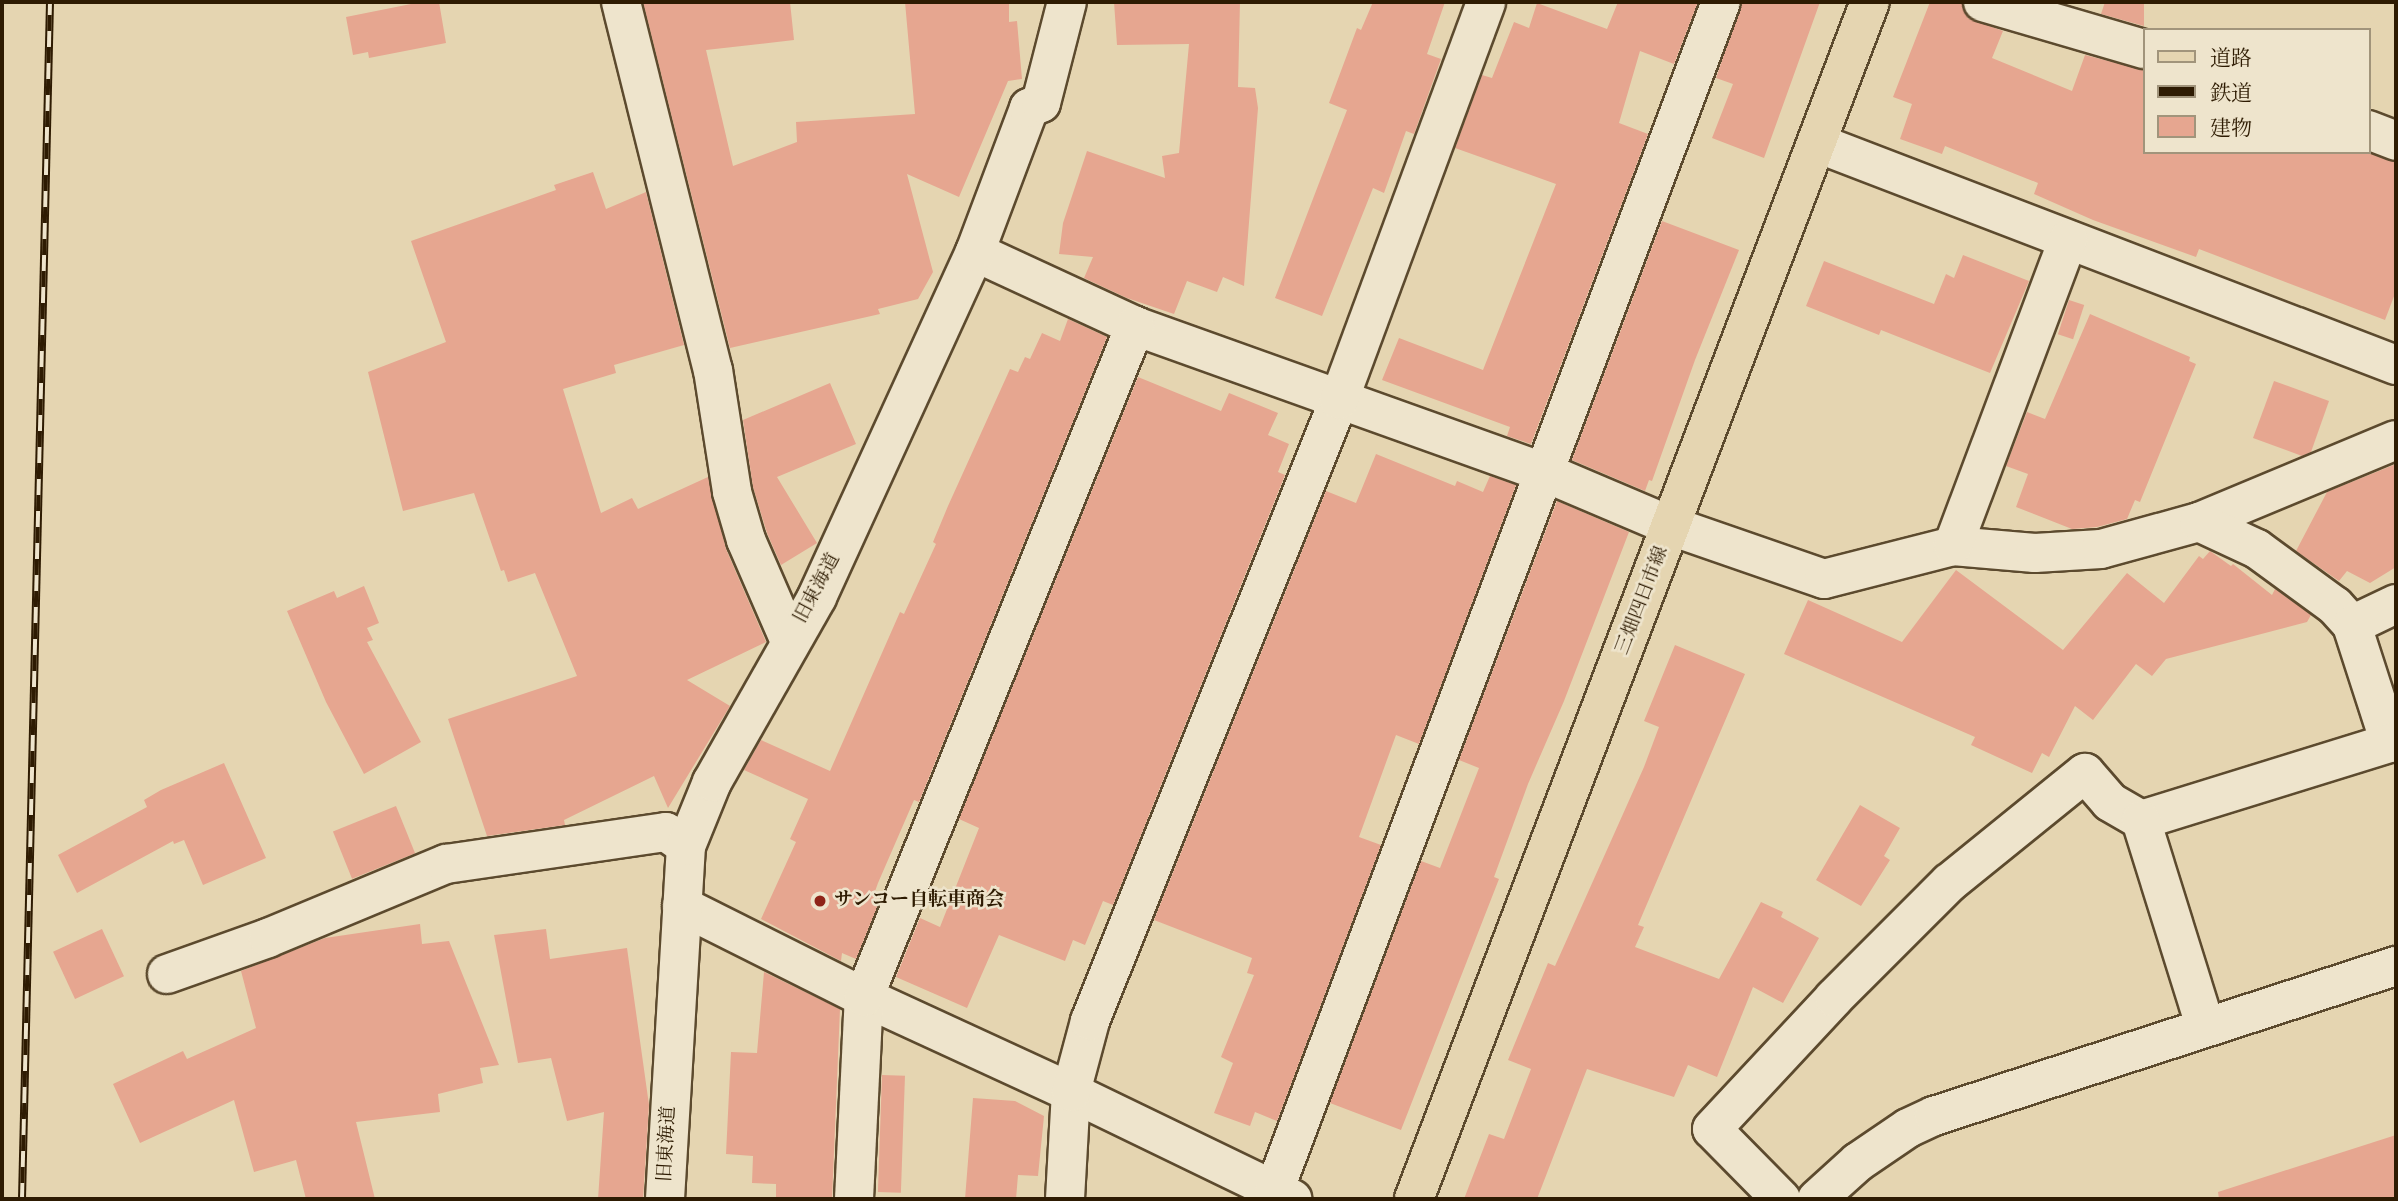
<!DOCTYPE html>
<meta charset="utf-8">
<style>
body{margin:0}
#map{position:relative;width:2398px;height:1201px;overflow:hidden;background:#e5d5b1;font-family:"Old Standard TT","Noto Serif JP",serif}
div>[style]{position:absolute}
.building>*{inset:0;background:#e6a690;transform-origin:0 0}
.roads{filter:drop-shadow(2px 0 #5c4a2e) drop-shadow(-2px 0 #5c4a2e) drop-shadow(0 2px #5c4a2e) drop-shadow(0 -2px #5c4a2e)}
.minor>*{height:38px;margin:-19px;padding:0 19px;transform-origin:19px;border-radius:19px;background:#eee4cc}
.major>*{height:38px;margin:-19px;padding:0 19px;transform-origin:19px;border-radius:19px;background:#e5d5b1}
.rail>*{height:8px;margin-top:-4px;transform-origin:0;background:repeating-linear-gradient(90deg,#eee4cc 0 16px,#2e1b02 0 32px);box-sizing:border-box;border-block:2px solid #2e1b02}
.dots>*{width:19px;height:19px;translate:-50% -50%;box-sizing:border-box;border:4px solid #eee4cc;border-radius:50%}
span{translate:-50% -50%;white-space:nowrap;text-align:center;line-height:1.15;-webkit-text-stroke:5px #eee4cc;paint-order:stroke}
.street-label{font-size:19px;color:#2e1b02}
.poi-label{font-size:19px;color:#2e1b02;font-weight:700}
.left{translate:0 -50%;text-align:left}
.frame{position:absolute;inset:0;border:4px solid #2e1b02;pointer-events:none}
.legend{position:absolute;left:2143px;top:28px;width:228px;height:126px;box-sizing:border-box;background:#eee4cc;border:2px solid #a1947b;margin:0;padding:9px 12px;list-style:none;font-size:21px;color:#2e1b02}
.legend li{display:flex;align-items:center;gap:14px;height:35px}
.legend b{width:35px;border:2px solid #a1947b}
</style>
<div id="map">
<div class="building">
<div style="clip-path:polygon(421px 2px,439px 2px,446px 43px,369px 58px,368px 52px,353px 55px,346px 17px)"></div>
<div style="clip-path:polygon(643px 2px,790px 2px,794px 40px,706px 50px,733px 166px,797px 142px,796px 122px,915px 114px,905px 2px,1009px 2px,1009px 22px,1017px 21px,1022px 79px,1008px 81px,959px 197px,907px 174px,933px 272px,918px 299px,878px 309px,880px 314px,730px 348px)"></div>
<div style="clip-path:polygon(1114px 2px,1240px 2px,1238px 87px,1255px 88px,1258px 108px,1244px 286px,1223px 277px,1217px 292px,1187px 281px,1174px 314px,1127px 298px,1084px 278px,1093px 257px,1059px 254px,1063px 223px,1087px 151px,1165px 178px,1162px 156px,1179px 153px,1189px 44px,1117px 45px)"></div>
<div style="clip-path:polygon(1373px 2px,1445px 2px,1427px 54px,1441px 59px,1414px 134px,1406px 131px,1384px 193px,1373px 188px,1322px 316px,1275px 298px,1347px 110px,1329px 103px,1357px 28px,1361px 30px)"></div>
<div style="clip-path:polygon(1618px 2px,1698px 2px,1674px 64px,1640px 51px,1619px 123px,1648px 134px,1531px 444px,1507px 436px,1510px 427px,1382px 380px,1399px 338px,1483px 370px,1556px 184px,1455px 148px,1482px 75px,1492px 78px,1514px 22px,1529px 28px,1537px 3px,1607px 29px)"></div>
<div style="clip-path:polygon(1742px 2px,1820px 2px,1764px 158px,1712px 138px,1733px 84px,1716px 78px)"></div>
<div style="clip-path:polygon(1930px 2px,1962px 2px,1968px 18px,2003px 31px,1992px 58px,2072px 91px,2085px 55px,2144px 70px,2144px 152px,2365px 152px,2396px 162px,2396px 291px,2385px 320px,2199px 249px,2196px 257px,2093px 220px,2034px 194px,2038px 183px,1945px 146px,1942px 154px,1900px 139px,1912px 104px,1893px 97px)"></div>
<div style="clip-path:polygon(2105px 2px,2144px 2px,2144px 26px,2101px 14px)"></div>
<div style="clip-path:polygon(593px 172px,606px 209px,646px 192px,684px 345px,614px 365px,616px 373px,563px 389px,601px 513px,632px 498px,638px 509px,708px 477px,726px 549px,766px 642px,687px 680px,730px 706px,668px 808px,654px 776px,564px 820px,565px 825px,487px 836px,448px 719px,577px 676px,535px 573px,508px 582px,504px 570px,501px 571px,474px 493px,403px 511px,368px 372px,446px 342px,411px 241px,556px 190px,554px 185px)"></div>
<div style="clip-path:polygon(1662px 221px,1739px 250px,1695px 360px,1652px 481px,1649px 480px,1645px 491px,1572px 460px)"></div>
<div style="clip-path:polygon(1963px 255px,2029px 281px,1990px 373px,1881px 330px,1879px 335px,1806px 306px,1824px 261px,1934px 304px,1946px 274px,1954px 278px)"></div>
<div style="left:2069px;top:300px;width:16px;height:36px;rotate:18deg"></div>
<div style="clip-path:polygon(2090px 314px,2190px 357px,2189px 361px,2196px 364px,2140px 502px,2135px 500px,2127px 519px,2097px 527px,2072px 529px,2016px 507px,2028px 474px,2006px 466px,2027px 412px,2045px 419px)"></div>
<div style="clip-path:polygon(1068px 319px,1107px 337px,919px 802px,914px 800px,878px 883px,873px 897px,880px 900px,856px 959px,842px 953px,841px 961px,761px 919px,796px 842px,790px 839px,808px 799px,744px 770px,761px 740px,830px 771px,900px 612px,904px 614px,936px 544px,933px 542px,948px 506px,1010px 369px,1018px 372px,1025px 357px,1030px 359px,1042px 333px,1060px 341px)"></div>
<div style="clip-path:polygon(1138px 377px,1221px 411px,1229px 393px,1278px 413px,1268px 435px,1289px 444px,1278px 472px,1285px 475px,1113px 905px,1103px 901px,1085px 945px,1073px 940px,1065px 961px,999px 935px,967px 1008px,896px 977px,920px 918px,940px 927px,979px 828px,959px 819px)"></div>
<div style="clip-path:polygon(2274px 381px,2329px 401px,2311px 452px,2302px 456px,2253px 438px)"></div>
<div style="clip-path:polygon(830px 383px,856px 444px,777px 477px,817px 543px,781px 565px,767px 533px,753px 487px,743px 420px)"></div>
<div style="clip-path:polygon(1376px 454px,1455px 486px,1457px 481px,1483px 492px,1490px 476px,1516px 485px,1419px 744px,1396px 735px,1359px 837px,1381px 845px,1277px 1121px,1255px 1112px,1250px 1126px,1214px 1113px,1233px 1063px,1221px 1057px,1254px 975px,1247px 973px,1252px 958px,1154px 920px,1326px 491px,1356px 503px)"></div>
<div style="clip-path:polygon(2396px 464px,2396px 567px,2370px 583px,2347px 571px,2339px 581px,2296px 551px,2327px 492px)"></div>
<div style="clip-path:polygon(1557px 501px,1629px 532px,1564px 701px,1528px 784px,1494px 877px,1499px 879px,1401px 1130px,1330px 1103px,1421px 861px,1440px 868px,1479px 768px,1459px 760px)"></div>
<div style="clip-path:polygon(2210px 551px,2231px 566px,2233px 564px,2272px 595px,2275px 589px,2311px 615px,2307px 622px,2166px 659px,2152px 676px,2136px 664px,2093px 720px,2075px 706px,2049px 757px,2042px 753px,2032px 773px,1971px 745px,1975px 737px,1784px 654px,1808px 600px,1902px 642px,1956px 570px,2063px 650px,2127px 573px,2164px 603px,2199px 556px,2203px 559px)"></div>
<div style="clip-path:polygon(364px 586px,379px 623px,367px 628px,373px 640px,367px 642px,421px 742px,364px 774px,326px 702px,287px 611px,334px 591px,337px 598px)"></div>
<div style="clip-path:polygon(1675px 645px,1745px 674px,1638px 925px,1644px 927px,1635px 947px,1719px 979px,1761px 902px,1783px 912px,1781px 917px,1819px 938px,1783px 1003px,1753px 987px,1717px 1077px,1688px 1065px,1674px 1097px,1587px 1069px,1537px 1199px,1464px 1199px,1489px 1134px,1504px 1139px,1531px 1069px,1508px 1060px,1548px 963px,1555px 966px,1644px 767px,1659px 727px,1644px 721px)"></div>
<div style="clip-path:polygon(224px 763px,266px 858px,203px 885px,184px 840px,174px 844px,173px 841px,77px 893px,58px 855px,147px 807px,144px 800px,161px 790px)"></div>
<div style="clip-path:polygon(1860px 805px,1900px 828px,1884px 856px,1890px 860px,1861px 906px,1816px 880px)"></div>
<div style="left:396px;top:806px;width:51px;height:68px;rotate:68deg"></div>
<div style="clip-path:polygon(420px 924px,422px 944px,449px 941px,499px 1065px,480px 1068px,483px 1083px,438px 1094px,440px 1112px,356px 1122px,375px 1199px,306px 1199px,296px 1160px,254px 1172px,234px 1100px,140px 1143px,113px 1084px,183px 1051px,187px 1059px,256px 1028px,241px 971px,325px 938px)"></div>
<div style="left:102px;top:929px;width:52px;height:54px;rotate:65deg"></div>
<div style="clip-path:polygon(546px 929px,550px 959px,627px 948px,649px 1105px,643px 1199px,598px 1199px,604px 1112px,567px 1121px,551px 1058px,518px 1063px,494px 935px)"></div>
<div style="clip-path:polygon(764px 972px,840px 1009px,832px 1199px,776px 1199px,776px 1184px,752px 1183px,753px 1156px,726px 1154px,731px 1052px,757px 1053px)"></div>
<div style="left:882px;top:1075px;width:23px;height:117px;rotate:2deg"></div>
<div style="clip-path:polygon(973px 1098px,1015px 1101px,1044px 1116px,1038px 1176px,1018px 1175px,1016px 1199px,965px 1199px)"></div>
<div style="clip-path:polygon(2396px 1135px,2396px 1199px,2219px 1199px,2218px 1192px)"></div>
</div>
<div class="roads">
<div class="minor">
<div style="left:621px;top:2px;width:379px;rotate:76deg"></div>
<div style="left:713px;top:370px;width:123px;rotate:81.1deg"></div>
<div style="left:732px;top:492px;width:50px;rotate:73.7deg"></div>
<div style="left:746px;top:540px;width:110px;rotate:66.5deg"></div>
<div style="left:1983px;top:2px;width:168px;rotate:16.3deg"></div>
<div style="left:2368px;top:130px;width:30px;rotate:21deg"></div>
<div style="left:1817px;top:143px;width:620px;rotate:20.98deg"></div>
<div style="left:975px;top:252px;width:176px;rotate:24.8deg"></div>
<div style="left:1135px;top:326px;width:436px;rotate:19.7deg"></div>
<div style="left:1546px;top:473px;width:136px;rotate:23deg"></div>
<div style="left:1671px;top:526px;width:162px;rotate:19.1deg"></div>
<div style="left:1824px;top:579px;width:133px;rotate:-14.3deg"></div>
<div style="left:1953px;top:546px;width:82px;rotate:4.9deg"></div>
<div style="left:2035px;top:553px;width:66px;rotate:-3.5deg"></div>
<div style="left:2101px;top:549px;width:102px;rotate:-15.4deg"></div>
<div style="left:2199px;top:522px;width:213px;rotate:-22.6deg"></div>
<div style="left:2199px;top:522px;width:64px;rotate:25deg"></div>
<div style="left:2257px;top:549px;width:97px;rotate:36.2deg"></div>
<div style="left:2335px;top:606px;width:25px;rotate:48deg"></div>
<div style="left:1953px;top:546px;width:327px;rotate:-69.4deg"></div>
<div style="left:2390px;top:743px;width:124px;rotate:-107.9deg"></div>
<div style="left:2352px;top:625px;width:49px;rotate:-25.5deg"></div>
<div style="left:2141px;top:820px;width:267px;rotate:-17.2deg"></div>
<div style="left:682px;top:906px;width:203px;rotate:26.6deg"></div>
<div style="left:864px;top:997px;width:228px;rotate:24.7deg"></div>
<div style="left:1071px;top:1092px;width:246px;rotate:25.8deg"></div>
<div style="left:167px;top:974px;width:107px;rotate:-19.6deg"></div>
<div style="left:268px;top:938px;width:193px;rotate:-22.6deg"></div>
<div style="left:446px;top:864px;width:222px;rotate:-8.3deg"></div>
<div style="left:666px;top:832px;width:24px;rotate:35deg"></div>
<div style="left:1274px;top:1191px;width:1270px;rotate:-69.4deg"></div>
<div style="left:665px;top:1199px;width:354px;rotate:-86.6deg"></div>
<div style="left:686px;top:846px;width:69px;rotate:-67.9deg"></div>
<div style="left:712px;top:782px;width:213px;rotate:-60.4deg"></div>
<div style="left:817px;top:597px;width:379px;rotate:-65.4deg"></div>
<div style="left:975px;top:252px;width:154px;rotate:-69.4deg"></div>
<div style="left:1029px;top:108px;width:13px;rotate:-23deg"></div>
<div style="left:1041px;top:103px;width:104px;rotate:-75.6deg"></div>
<div style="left:854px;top:1199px;width:202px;rotate:-87.2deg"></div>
<div style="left:864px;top:997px;width:724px;rotate:-68.01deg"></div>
<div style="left:1065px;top:1199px;width:107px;rotate:-86.8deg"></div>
<div style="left:1071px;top:1092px;width:73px;rotate:-75deg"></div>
<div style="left:1090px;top:1021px;width:669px;rotate:-68.15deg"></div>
<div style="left:1339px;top:400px;width:424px;rotate:-69.7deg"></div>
<div style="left:1781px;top:1199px;width:98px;rotate:-134.6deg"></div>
<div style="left:1712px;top:1129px;width:179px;rotate:-47deg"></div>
<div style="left:1834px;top:998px;width:163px;rotate:-45deg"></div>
<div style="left:1949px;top:883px;width:175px;rotate:-39deg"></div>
<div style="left:2085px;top:773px;width:38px;rotate:49deg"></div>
<div style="left:2110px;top:802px;width:36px;rotate:30deg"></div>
<div style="left:2141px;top:820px;width:216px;rotate:72.7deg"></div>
<div style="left:1817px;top:1199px;width:55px;rotate:-42.1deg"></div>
<div style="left:1858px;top:1162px;width:60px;rotate:-34.2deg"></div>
<div style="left:1908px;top:1128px;width:29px;rotate:-25deg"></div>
<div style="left:1934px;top:1116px;width:486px;rotate:-18deg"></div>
</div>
<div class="major">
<div style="left:1414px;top:1199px;width:1281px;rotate:-69.15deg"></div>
</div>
</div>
<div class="rail">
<div style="left:22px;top:1199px;width:1197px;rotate:-88.66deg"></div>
</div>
<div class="dots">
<div style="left:820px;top:901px;background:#8f2418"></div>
</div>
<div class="street-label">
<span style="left:818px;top:589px;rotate:-62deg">旧東海道</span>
<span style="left:1643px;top:601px;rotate:-69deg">三畑四日市線</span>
<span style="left:668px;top:1144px;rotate:-87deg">旧東海道</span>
</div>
<div class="poi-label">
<span class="left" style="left:834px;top:901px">サンコー自転車商会</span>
</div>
<div class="frame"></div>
<ul class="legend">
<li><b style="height:9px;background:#e5d5b1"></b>道路</li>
<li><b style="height:9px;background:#2e1b02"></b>鉄道</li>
<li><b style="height:19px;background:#e6a690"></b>建物</li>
</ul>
</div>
